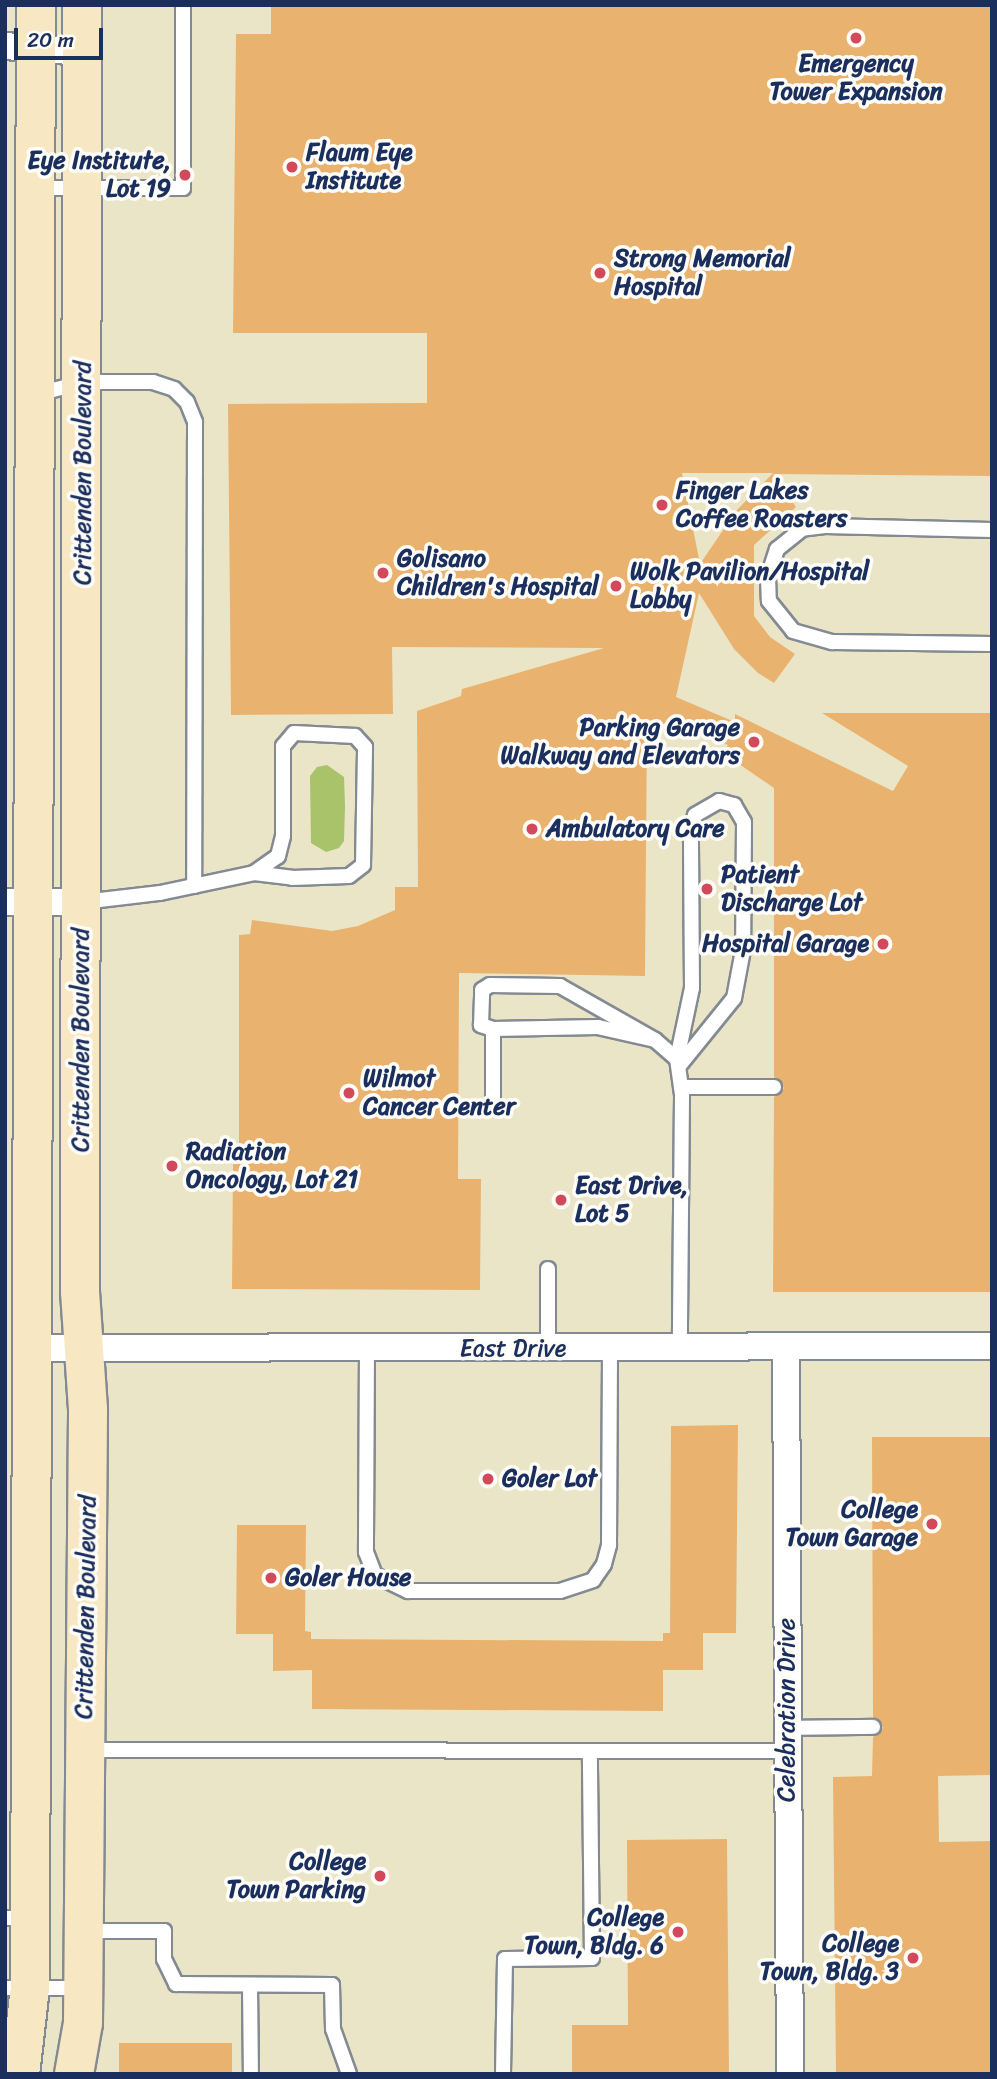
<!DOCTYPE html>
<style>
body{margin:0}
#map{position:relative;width:997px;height:2079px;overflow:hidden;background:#ebe5c7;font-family:Sriracha,sans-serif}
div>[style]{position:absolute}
.green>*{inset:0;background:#a8c369}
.building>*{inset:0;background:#e9b36f;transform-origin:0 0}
.roads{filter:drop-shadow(2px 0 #838a92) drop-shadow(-2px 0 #838a92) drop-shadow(0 2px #838a92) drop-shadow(0 -2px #838a92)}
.lane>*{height:14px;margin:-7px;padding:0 7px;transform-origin:7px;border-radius:7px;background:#fff}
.street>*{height:26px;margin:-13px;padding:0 13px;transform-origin:13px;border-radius:13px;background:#fff}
.secondary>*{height:38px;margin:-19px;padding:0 19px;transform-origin:19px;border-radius:19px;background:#f7e8c3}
.dots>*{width:19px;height:19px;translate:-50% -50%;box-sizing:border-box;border:4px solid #fdfcf7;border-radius:50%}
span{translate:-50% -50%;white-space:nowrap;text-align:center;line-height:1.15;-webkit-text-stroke:7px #fdfcf7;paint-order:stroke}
.poi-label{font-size:24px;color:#1b2f5e;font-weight:700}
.left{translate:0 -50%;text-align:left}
.right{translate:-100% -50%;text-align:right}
.street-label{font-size:24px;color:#1b2f5e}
.frame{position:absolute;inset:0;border:7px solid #1b2f5e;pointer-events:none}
.scale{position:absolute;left:14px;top:28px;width:89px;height:32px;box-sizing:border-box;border:4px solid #1b2f5e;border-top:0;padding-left:9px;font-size:21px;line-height:24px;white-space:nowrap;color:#1b2f5e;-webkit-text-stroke:5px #fdfcf7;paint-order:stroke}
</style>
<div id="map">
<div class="green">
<div style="clip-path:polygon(327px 765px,344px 777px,345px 806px,344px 841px,339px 848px,326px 852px,311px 843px,310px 776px,317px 767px)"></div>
</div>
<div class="building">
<div style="clip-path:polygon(evenodd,271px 5px,992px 5px,992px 476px,773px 474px,796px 507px,754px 545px,754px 616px,770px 637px,795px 654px,774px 683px,758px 673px,734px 649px,699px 593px,676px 697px,735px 722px,735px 714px,893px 791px,908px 766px,822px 713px,992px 713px,992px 1292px,773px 1292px,774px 1097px,784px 1088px,774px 1077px,774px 788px,723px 753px,728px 745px,678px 724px,647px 724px,645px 976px,459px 973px,458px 1179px,481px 1179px,480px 1290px,232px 1289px,233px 1164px,239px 1164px,239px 935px,250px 934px,252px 920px,332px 931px,358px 926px,395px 910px,395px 887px,418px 887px,417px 711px,461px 696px,462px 689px,604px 648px,392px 647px,393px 714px,231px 715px,228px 404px,427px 403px,427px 333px,233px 333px,236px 34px,271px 34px,271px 5px,682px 473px,773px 473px,736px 511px,700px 564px,682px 473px)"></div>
<div style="clip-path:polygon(738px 1425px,736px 1633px,703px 1633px,703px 1670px,663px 1670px,663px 1711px,312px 1709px,312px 1670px,273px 1671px,273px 1634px,236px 1634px,237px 1525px,306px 1525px,305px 1631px,311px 1632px,311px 1639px,663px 1641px,663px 1633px,670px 1633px,671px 1426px)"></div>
<div style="clip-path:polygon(872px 1437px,992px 1437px,992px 1775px,938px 1776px,939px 1842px,992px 1841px,992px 2074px,836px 2074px,833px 1777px,872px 1776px,873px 1737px,883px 1728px,873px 1717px)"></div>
<div style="clip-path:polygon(727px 1839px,729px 2074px,572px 2074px,572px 2025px,628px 2025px,627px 1840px)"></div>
<div style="left:119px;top:2043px;width:113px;height:31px"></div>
</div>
<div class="roads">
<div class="lane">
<div style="left:38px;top:188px;width:145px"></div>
<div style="left:183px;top:188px;width:183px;rotate:-90deg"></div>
<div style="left:38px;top:394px;width:47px;rotate:-14.9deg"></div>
<div style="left:83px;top:382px;width:70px"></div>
<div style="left:153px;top:382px;width:22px;rotate:18deg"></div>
<div style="left:174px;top:389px;width:18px;rotate:45deg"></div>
<div style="left:187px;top:402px;width:22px;rotate:68deg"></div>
<div style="left:195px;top:422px;width:464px;rotate:90.1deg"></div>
<div style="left:992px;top:530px;width:167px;rotate:-178.6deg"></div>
<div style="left:825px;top:526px;width:23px;rotate:173deg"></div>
<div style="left:802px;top:529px;width:32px;rotate:141deg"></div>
<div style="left:777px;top:549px;width:29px;rotate:108deg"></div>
<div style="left:768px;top:577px;width:24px;rotate:88deg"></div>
<div style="left:769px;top:601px;width:38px;rotate:51deg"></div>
<div style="left:793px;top:631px;width:41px;rotate:15.8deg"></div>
<div style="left:832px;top:642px;width:160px;rotate:0.7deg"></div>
<div style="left:83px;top:902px;width:78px;rotate:-6.7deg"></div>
<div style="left:160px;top:893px;width:96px;rotate:-12deg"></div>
<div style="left:254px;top:873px;width:38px;rotate:7deg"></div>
<div style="left:292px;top:878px;width:57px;rotate:-2deg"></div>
<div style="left:349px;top:876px;width:18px;rotate:-38deg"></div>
<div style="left:363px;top:865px;width:118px;rotate:-89deg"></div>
<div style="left:365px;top:747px;width:15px;rotate:-132deg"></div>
<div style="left:355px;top:736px;width:61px;rotate:-177.2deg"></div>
<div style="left:294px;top:733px;width:17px;rotate:130deg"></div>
<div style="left:283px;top:746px;width:90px;rotate:90deg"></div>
<div style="left:283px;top:836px;width:21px;rotate:104deg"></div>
<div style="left:278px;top:856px;width:29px;rotate:145deg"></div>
<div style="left:655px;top:1040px;width:58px;rotate:-167.2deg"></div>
<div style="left:598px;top:1027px;width:105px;rotate:178.9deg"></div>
<div style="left:493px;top:1029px;width:13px;rotate:-162deg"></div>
<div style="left:481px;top:1025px;width:35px;rotate:-88deg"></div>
<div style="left:482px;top:990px;width:9px;rotate:-32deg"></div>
<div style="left:490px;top:985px;width:70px;rotate:0.8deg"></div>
<div style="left:560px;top:986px;width:109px;rotate:29.6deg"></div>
<div style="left:655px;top:1040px;width:29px;rotate:41deg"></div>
<div style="left:677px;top:1059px;width:37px;rotate:82deg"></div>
<div style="left:682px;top:1096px;width:252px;rotate:90.5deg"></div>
<div style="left:677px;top:1059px;width:73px;rotate:-78.1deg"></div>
<div style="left:692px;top:988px;width:157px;rotate:-90.4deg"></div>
<div style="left:691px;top:831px;width:16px;rotate:-76deg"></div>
<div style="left:695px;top:815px;width:28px;rotate:-30deg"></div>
<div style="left:719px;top:801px;width:16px;rotate:15deg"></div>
<div style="left:734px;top:805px;width:20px;rotate:60deg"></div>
<div style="left:744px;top:822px;width:128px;rotate:90.4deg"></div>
<div style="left:743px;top:950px;width:49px;rotate:100.6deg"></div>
<div style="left:734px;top:998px;width:87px;rotate:129deg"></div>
<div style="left:681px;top:1087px;width:93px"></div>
<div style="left:493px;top:1104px;width:75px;rotate:-90deg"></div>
<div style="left:548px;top:1269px;width:80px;rotate:90deg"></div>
<div style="left:367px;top:1349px;width:203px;rotate:90.3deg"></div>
<div style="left:366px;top:1552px;width:25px;rotate:69deg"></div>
<div style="left:375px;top:1575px;width:37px;rotate:26deg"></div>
<div style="left:408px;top:1591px;width:152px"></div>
<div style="left:560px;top:1591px;width:35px;rotate:-18deg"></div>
<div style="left:593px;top:1580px;width:19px;rotate:-55deg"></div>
<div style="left:604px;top:1564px;width:20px;rotate:-75deg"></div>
<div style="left:609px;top:1545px;width:196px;rotate:-89.7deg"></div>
<div style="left:787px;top:1728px;width:86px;rotate:-0.7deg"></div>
<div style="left:86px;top:1750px;width:700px;rotate:0.08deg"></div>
<div style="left:5px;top:1918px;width:23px"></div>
<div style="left:84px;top:1931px;width:80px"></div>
<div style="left:164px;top:1931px;width:28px;rotate:90deg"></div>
<div style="left:164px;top:1959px;width:28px;rotate:64deg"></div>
<div style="left:176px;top:1984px;width:156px;rotate:0.4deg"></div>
<div style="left:332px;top:1985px;width:44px;rotate:88.7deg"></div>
<div style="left:333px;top:2029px;width:48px;rotate:70.4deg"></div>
<div style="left:250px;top:1985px;width:89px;rotate:89.4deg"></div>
<div style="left:5px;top:1988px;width:76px"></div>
<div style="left:503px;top:2074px;width:115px;rotate:-89deg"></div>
<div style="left:505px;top:1959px;width:87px;rotate:-0.7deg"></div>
<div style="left:592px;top:1958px;width:207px;rotate:-90.6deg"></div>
</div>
<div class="street">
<div style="left:5px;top:46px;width:77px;rotate:4.5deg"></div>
<div style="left:5px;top:902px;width:76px"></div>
<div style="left:786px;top:1346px;width:728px;rotate:89.69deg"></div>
<div style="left:34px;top:1348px;width:958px;rotate:-0.12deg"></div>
</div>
<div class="secondary">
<div style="left:20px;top:2074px;width:87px;rotate:-83.4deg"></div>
<div style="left:30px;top:1988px;width:1983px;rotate:-89.83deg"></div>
<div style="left:74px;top:2074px;width:52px;rotate:-80deg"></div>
<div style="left:83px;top:2023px;width:614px;rotate:-89.53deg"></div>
<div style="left:88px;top:1409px;width:118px;rotate:-93.9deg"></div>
<div style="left:80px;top:1291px;width:1286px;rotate:-89.91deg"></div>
</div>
</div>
<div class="dots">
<div style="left:856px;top:38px;background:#d1495b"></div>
<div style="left:292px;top:167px;background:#d1495b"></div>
<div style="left:185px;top:175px;background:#d1495b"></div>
<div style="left:600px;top:273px;background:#d1495b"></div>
<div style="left:662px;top:505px;background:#d1495b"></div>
<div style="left:383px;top:573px;background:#d1495b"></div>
<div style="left:616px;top:586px;background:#d1495b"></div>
<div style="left:754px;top:742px;background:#d1495b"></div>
<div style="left:532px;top:829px;background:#d1495b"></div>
<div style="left:707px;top:889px;background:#d1495b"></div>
<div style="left:883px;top:944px;background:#d1495b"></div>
<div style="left:349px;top:1093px;background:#d1495b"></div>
<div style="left:172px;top:1166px;background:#d1495b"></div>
<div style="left:561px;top:1200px;background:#d1495b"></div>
<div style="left:488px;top:1479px;background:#d1495b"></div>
<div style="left:932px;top:1524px;background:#d1495b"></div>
<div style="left:271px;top:1578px;background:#d1495b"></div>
<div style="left:380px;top:1876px;background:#d1495b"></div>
<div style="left:678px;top:1932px;background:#d1495b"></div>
<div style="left:913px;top:1958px;background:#d1495b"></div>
</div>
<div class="poi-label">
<span style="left:856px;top:78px">Emergency<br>Tower Expansion</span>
<span class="left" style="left:306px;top:167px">Flaum Eye<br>Institute</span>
<span class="right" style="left:171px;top:175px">Eye Institute,<br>Lot 19</span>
<span class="left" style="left:614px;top:273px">Strong Memorial<br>Hospital</span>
<span class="left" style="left:676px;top:505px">Finger Lakes<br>Coffee Roasters</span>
<span class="left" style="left:397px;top:573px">Golisano<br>Children's Hospital</span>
<span class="left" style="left:630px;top:586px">Wolk Pavilion/Hospital<br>Lobby</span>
<span class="right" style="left:740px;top:742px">Parking Garage<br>Walkway and Elevators</span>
<span class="left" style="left:546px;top:829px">Ambulatory Care</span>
<span class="left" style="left:721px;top:889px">Patient<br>Discharge Lot</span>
<span class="right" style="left:869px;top:944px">Hospital Garage</span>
<span class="left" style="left:363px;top:1093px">Wilmot<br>Cancer Center</span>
<span class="left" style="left:186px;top:1166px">Radiation<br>Oncology, Lot 21</span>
<span class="left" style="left:575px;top:1200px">East Drive,<br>Lot 5</span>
<span class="left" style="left:502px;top:1479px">Goler Lot</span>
<span class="right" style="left:918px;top:1524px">College<br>Town Garage</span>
<span class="left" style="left:285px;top:1578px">Goler House</span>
<span class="right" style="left:366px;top:1876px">College<br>Town Parking</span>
<span class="right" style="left:664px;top:1932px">College<br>Town, Bldg. 6</span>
<span class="right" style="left:899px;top:1958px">College<br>Town, Bldg. 3</span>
</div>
<div class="street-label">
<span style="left:83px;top:473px;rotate:-90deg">Crittenden Boulevard</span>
<span style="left:81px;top:1040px;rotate:-90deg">Crittenden Boulevard</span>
<span style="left:513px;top:1349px">East Drive</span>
<span style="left:86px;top:1607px;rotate:-89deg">Crittenden Boulevard</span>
<span style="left:787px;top:1710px;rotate:-90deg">Celebration Drive</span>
</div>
<div class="frame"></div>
<div class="scale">20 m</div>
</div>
